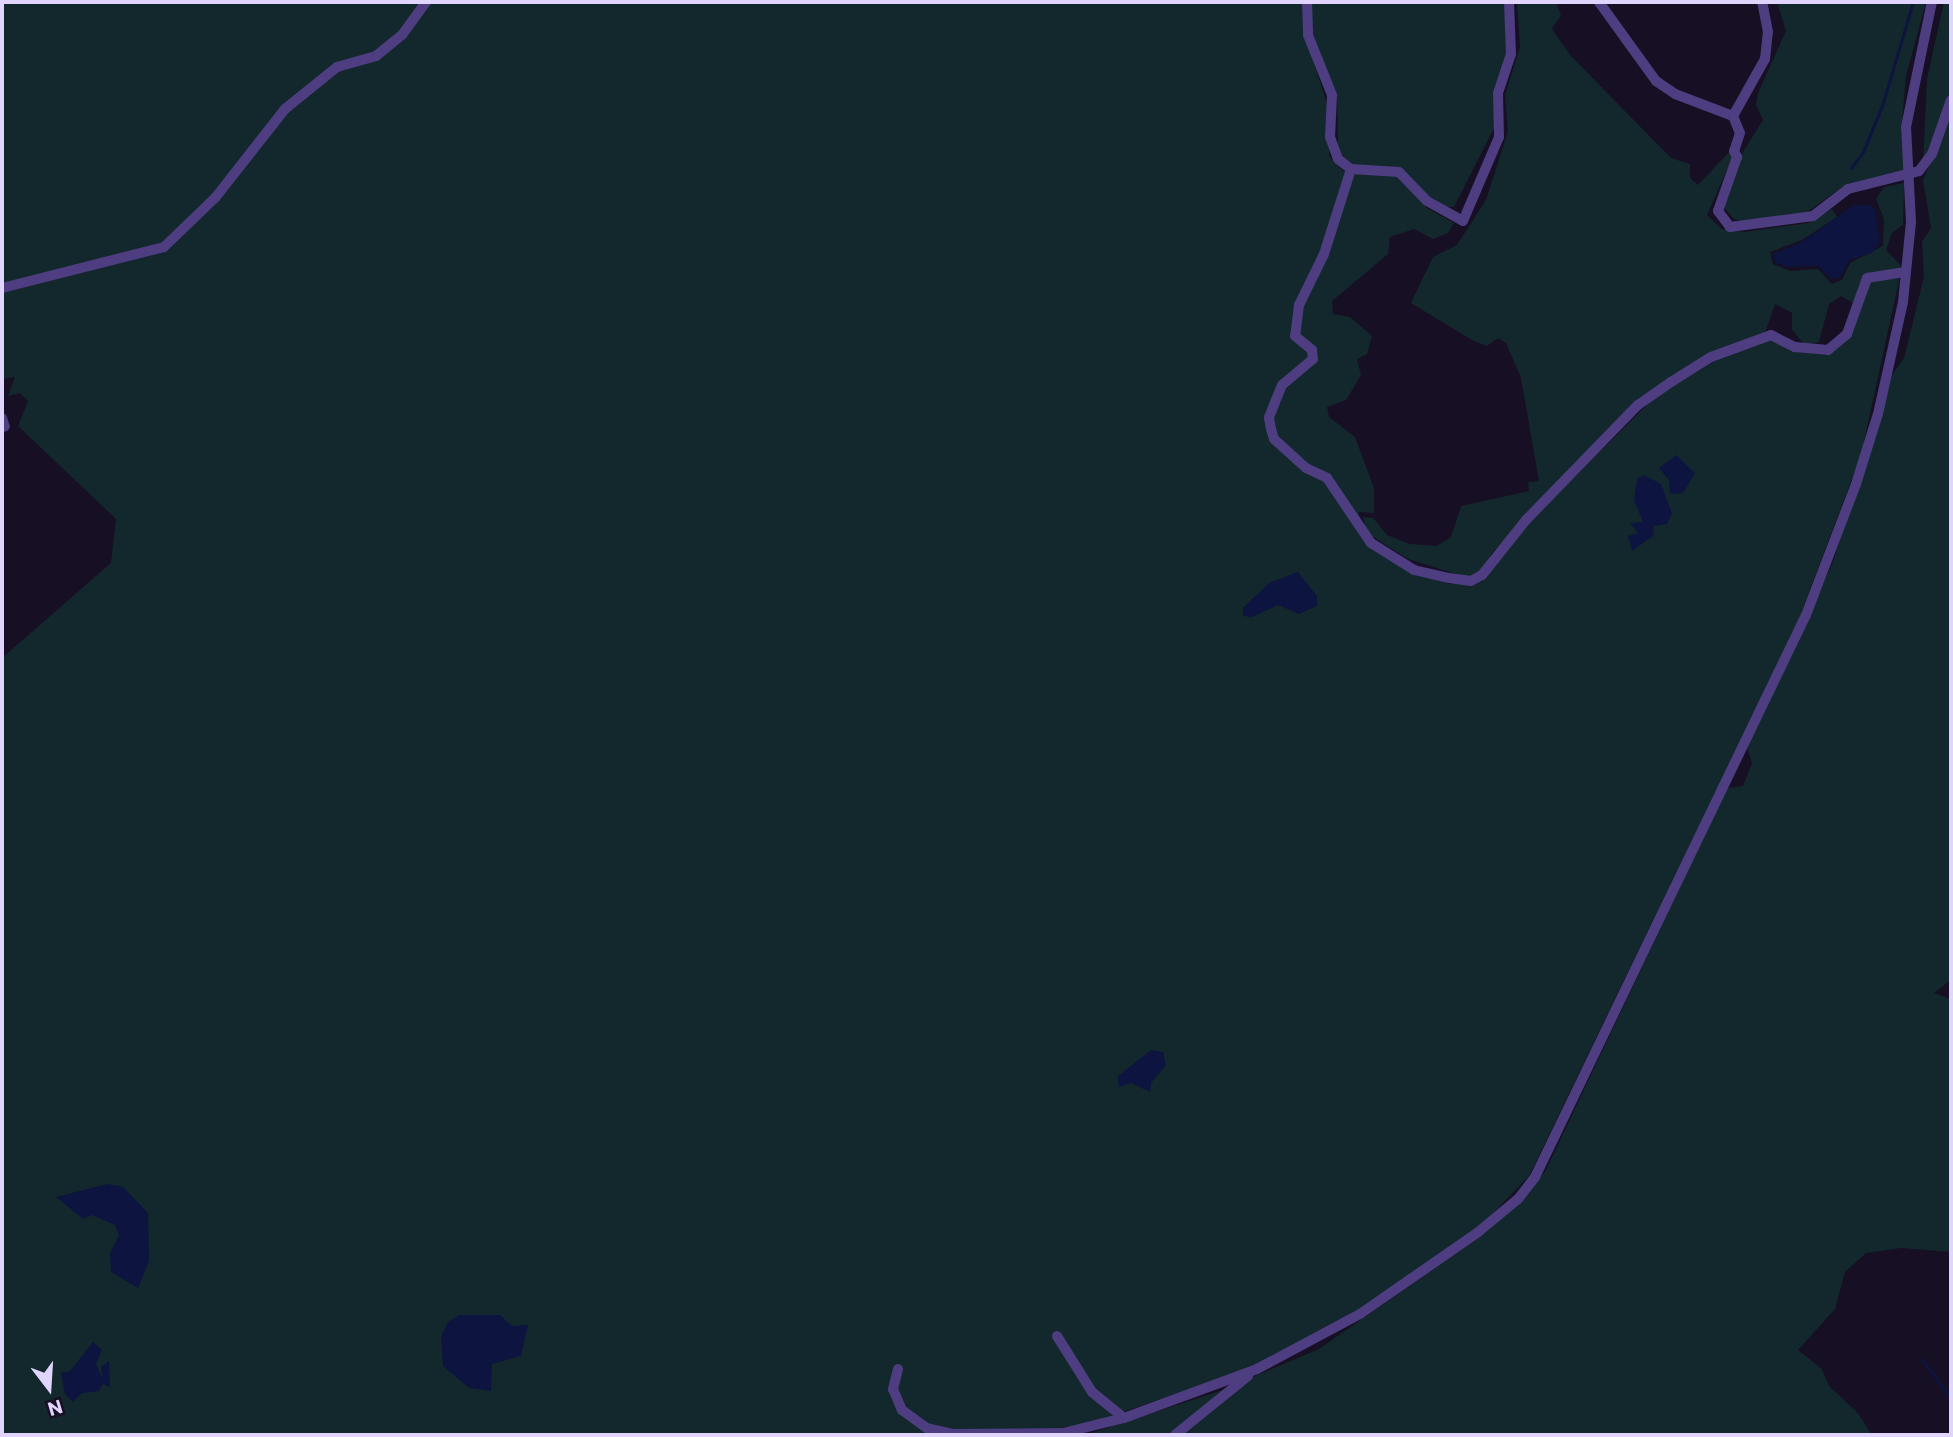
<!DOCTYPE html>
<style>
body{margin:0}
#map{position:relative;width:1953px;height:1437px;overflow:hidden;background:#170f23;font-family:Commissioner,sans-serif}
div>[style]{position:absolute}
.green>*{inset:0;background:#13282d}
.water>*{inset:0;background:#0c143f}
.stream>*{height:2.5px;margin:-1.25px;padding:0 1.25px;transform-origin:1.25px;border-radius:1.25px;background:#0c143f}
.minor>*{height:10px;margin:-5px;padding:0 5px;transform-origin:5px;border-radius:5px;background:#4e3d80}
span{translate:-50% -50%;white-space:nowrap;text-align:center;line-height:1.15;-webkit-text-stroke:5px #170f23;paint-order:stroke}
.frame{position:absolute;inset:0;border:4px solid #e1d4fd;pointer-events:none}
.north{position:absolute;left:14px;top:1353px;width:70px;height:70px;-webkit-text-stroke:5px #170f23;paint-order:stroke;rotate:163deg;font-size:19px;font-weight:700;line-height:28px;text-align:center;color:#e1d4fd}
.north::after{content:'';display:block;margin:auto;width:24px;height:32px;background:#e1d4fd;clip-path:polygon(50% 0,100% 100%,50% 72%,0 100%)}
</style>
<div id="map">
<div class="green">
<div style="clip-path:polygon(2px 2px,1305px 2px,1305px 35px,1329px 110px,1329px 156px,1343px 171px,1396px 174px,1427px 208px,1454px 223px,1448px 233px,1433px 239px,1414px 229px,1390px 237px,1388px 254px,1332px 301px,1333px 314px,1350px 317px,1372px 336px,1367px 354px,1357px 359px,1361px 375px,1346px 400px,1327px 407px,1329px 417px,1355px 437px,1374px 488px,1374px 513px,1359px 512px,1358px 533px,1373px 550px,1408px 571px,1449px 584px,1467px 584px,1656px 396px,1725px 355px,1768px 339px,1798px 350px,1844px 342px,1869px 281px,1896px 275px,1899px 280px,1861px 455px,1798px 621px,1529px 1176px,1469px 1238px,1360px 1310px,1246px 1370px,1087px 1424px,1004px 1435px,2px 1435px,2px 658px,111px 563px,116px 519px,18px 426px,28px 401px,20px 393px,8px 396px,15px 377px,2px 379px)"></div>
<div style="clip-path:polygon(1311px 2px,1506px 2px,1510px 39px,1496px 124px,1454px 207px,1444px 207px,1428px 196px,1410px 176px,1352px 166px,1338px 151px,1337px 94px,1320px 62px,1309px 21px)"></div>
<div style="clip-path:polygon(1517px 2px,1556px 2px,1561px 15px,1552px 29px,1570px 55px,1671px 158px,1690px 164px,1690px 178px,1698px 185px,1729px 152px,1733px 156px,1707px 215px,1722px 229px,1744px 232px,1808px 223px,1832px 209px,1837px 217px,1802px 240px,1770px 252px,1773px 264px,1790px 271px,1818px 269px,1832px 284px,1842px 280px,1850px 263px,1883px 246px,1884px 219px,1876px 199px,1884px 187px,1904px 183px,1903px 225px,1892px 233px,1886px 250px,1902px 267px,1865px 276px,1853px 303px,1841px 296px,1829px 304px,1819px 342px,1805px 345px,1792px 330px,1792px 313px,1775px 304px,1765px 333px,1636px 404px,1492px 553px,1480px 574px,1469px 578px,1408px 559px,1367px 533px,1363px 517px,1373px 518px,1387px 535px,1410px 544px,1437px 546px,1451px 537px,1461px 506px,1529px 491px,1528px 482px,1539px 481px,1521px 378px,1506px 343px,1498px 338px,1487px 346px,1472px 340px,1411px 303px,1433px 257px,1457px 245px,1486px 200px,1508px 131px,1505px 95px,1520px 47px)"></div>
<div style="clip-path:polygon(1777px 2px,1926px 2px,1906px 76px,1901px 134px,1904px 172px,1841px 188px,1803px 215px,1748px 223px,1734px 219px,1723px 207px,1738px 160px,1763px 120px,1756px 105px,1758px 93px,1786px 31px)"></div>
<div style="clip-path:polygon(1944px 2px,1951px 2px,1951px 89px,1923px 163px,1927px 79px)"></div>
<div style="clip-path:polygon(1951px 115px,1951px 980px,1934px 993px,1951px 999px,1951px 1252px,1901px 1248px,1866px 1253px,1845px 1272px,1835px 1309px,1798px 1350px,1822px 1369px,1829px 1386px,1857px 1412px,1872px 1435px,1085px 1435px,1220px 1391px,1319px 1349px,1477px 1239px,1522px 1201px,1546px 1170px,1727px 788px,1743px 786px,1752px 763px,1747px 747px,1833px 562px,1892px 375px,1904px 358px,1924px 277px,1922px 242px,1931px 228px,1923px 180px)"></div>
</div>
<div class="water">
<div style="clip-path:polygon(1854px 205px,1870px 205px,1875px 210px,1880px 242px,1872px 253px,1849px 260px,1840px 278px,1829px 278px,1819px 266px,1786px 267px,1775px 262px,1773px 254px,1802px 242px)"></div>
<div style="clip-path:polygon(1676px 455px,1695px 473px,1683px 493px,1670px 494px,1669px 480px,1659px 468px)"></div>
<div style="clip-path:polygon(1644px 475px,1661px 484px,1672px 513px,1667px 524px,1654px 526px,1653px 536px,1632px 551px,1628px 536px,1638px 533px,1630px 523px,1643px 522px,1634px 500px,1637px 479px)"></div>
<div style="clip-path:polygon(1298px 572px,1317px 596px,1317px 606px,1299px 614px,1278px 605px,1252px 617px,1243px 616px,1243px 608px,1269px 583px)"></div>
<div style="clip-path:polygon(1151px 1050px,1163px 1052px,1166px 1065px,1151px 1083px,1150px 1092px,1131px 1083px,1119px 1087px,1118px 1076px)"></div>
<div style="clip-path:polygon(107px 1184px,123px 1187px,148px 1213px,149px 1261px,138px 1288px,111px 1272px,110px 1253px,119px 1235px,115px 1225px,92px 1215px,83px 1219px,56px 1197px)"></div>
<div style="clip-path:polygon(459px 1315px,500px 1315px,512px 1326px,528px 1325px,521px 1356px,492px 1364px,491px 1391px,469px 1388px,443px 1366px,441px 1337px,448px 1322px)"></div>
<div style="clip-path:polygon(93px 1342px,102px 1350px,96px 1364px,102px 1378px,101px 1367px,109px 1361px,110px 1387px,103px 1384px,99px 1391px,82px 1393px,73px 1402px,65px 1394px,61px 1373px,70px 1371px)"></div>
</div>
<div class="stream">
<div style="left:1851px;top:168px;width:20px;rotate:-53deg"></div>
<div style="left:1863px;top:152px;width:50px;rotate:-67.6deg"></div>
<div style="left:1882px;top:106px;width:109px;rotate:-73.4deg"></div>
<div style="left:1922px;top:1359px;width:49px;rotate:53.4deg"></div>
</div>
<div class="minor">
<div style="left:1307px;top:2px;width:33px;rotate:88deg"></div>
<div style="left:1308px;top:35px;width:65px;rotate:68.2deg"></div>
<div style="left:1332px;top:95px;width:42px;rotate:92.7deg"></div>
<div style="left:1330px;top:137px;width:23px;rotate:70deg"></div>
<div style="left:1338px;top:159px;width:16px;rotate:38deg"></div>
<div style="left:1351px;top:169px;width:48px;rotate:3.6deg"></div>
<div style="left:1399px;top:172px;width:40px;rotate:46deg"></div>
<div style="left:1427px;top:201px;width:41px;rotate:29.1deg"></div>
<div style="left:1463px;top:221px;width:91px;rotate:-66.8deg"></div>
<div style="left:1499px;top:137px;width:44px;rotate:-91.3deg"></div>
<div style="left:1498px;top:93px;width:41px;rotate:-71.6deg"></div>
<div style="left:1511px;top:54px;width:52px;rotate:-92.2deg"></div>
<div style="left:1599px;top:2px;width:97px;rotate:54.2deg"></div>
<div style="left:1656px;top:81px;width:23px;rotate:34deg"></div>
<div style="left:1675px;top:94px;width:62px;rotate:20.8deg"></div>
<div style="left:1733px;top:116px;width:18px;rotate:68deg"></div>
<div style="left:1740px;top:133px;width:19px;rotate:108deg"></div>
<div style="left:1734px;top:151px;width:7px;rotate:63deg"></div>
<div style="left:1737px;top:157px;width:57px;rotate:109.4deg"></div>
<div style="left:1718px;top:211px;width:20px;rotate:53deg"></div>
<div style="left:1730px;top:227px;width:84px;rotate:-7.5deg"></div>
<div style="left:1813px;top:216px;width:44px;rotate:-37.6deg"></div>
<div style="left:1848px;top:189px;width:73px;rotate:-14.2deg"></div>
<div style="left:1919px;top:171px;width:21px;rotate:-53deg"></div>
<div style="left:1932px;top:154px;width:57px;rotate:-70.6deg"></div>
<div style="left:1733px;top:116px;width:65px;rotate:-60.7deg"></div>
<div style="left:1765px;top:59px;width:27px;rotate:-84deg"></div>
<div style="left:1768px;top:32px;width:31px;rotate:-101deg"></div>
<div style="left:1351px;top:169px;width:89px;rotate:107.6deg"></div>
<div style="left:1324px;top:254px;width:57px;rotate:116.1deg"></div>
<div style="left:1299px;top:305px;width:31px;rotate:97deg"></div>
<div style="left:1295px;top:336px;width:22px;rotate:39deg"></div>
<div style="left:1312px;top:350px;width:9px;rotate:84deg"></div>
<div style="left:1313px;top:359px;width:40px;rotate:140deg"></div>
<div style="left:1282px;top:385px;width:35px;rotate:112deg"></div>
<div style="left:1269px;top:418px;width:11px;rotate:80deg"></div>
<div style="left:1271px;top:429px;width:10px;rotate:73deg"></div>
<div style="left:1274px;top:439px;width:43px;rotate:42.2deg"></div>
<div style="left:1306px;top:468px;width:23px;rotate:25deg"></div>
<div style="left:1327px;top:478px;width:78px;rotate:55.9deg"></div>
<div style="left:1371px;top:543px;width:51px;rotate:32.1deg"></div>
<div style="left:1414px;top:570px;width:36px;rotate:13deg"></div>
<div style="left:1449px;top:578px;width:22px;rotate:8deg"></div>
<div style="left:1471px;top:581px;width:13px;rotate:-29deg"></div>
<div style="left:1482px;top:575px;width:70px;rotate:-51.3deg"></div>
<div style="left:1526px;top:520px;width:161px;rotate:-45.8deg"></div>
<div style="left:1638px;top:405px;width:40px;rotate:-34.9deg"></div>
<div style="left:1671px;top:382px;width:47px;rotate:-32deg"></div>
<div style="left:1711px;top:357px;width:64px;rotate:-20.1deg"></div>
<div style="left:1771px;top:335px;width:27px;rotate:27deg"></div>
<div style="left:1795px;top:347px;width:33px;rotate:5deg"></div>
<div style="left:1828px;top:350px;width:25px;rotate:-40deg"></div>
<div style="left:1847px;top:334px;width:59px;rotate:-70.3deg"></div>
<div style="left:1867px;top:278px;width:39px;rotate:-9deg"></div>
<div style="left:2px;top:288px;width:167px;rotate:-14.2deg"></div>
<div style="left:164px;top:247px;width:71px;rotate:-43.9deg"></div>
<div style="left:215px;top:198px;width:113px;rotate:-51.8deg"></div>
<div style="left:285px;top:109px;width:67px;rotate:-38.9deg"></div>
<div style="left:337px;top:67px;width:41px;rotate:-15.8deg"></div>
<div style="left:376px;top:56px;width:33px;rotate:-39deg"></div>
<div style="left:402px;top:35px;width:41px;rotate:-54deg"></div>
<div style="left:2px;top:418px;width:9px;rotate:72deg"></div>
<div style="left:1057px;top:1336px;width:66px;rotate:58deg"></div>
<div style="left:1092px;top:1392px;width:41px;rotate:39.1deg"></div>
<div style="left:898px;top:1369px;width:21px;rotate:104deg"></div>
<div style="left:893px;top:1389px;width:23px;rotate:67deg"></div>
<div style="left:902px;top:1410px;width:31px;rotate:36deg"></div>
<div style="left:927px;top:1428px;width:26px;rotate:13deg"></div>
<div style="left:952px;top:1434px;width:111px;rotate:-0.5deg"></div>
<div style="left:1063px;top:1433px;width:63px;rotate:-13.8deg"></div>
<div style="left:1124px;top:1418px;width:142px;rotate:-20.2deg"></div>
<div style="left:1257px;top:1369px;width:117px;rotate:-28.1deg"></div>
<div style="left:1360px;top:1314px;width:142px;rotate:-34.7deg"></div>
<div style="left:1477px;top:1233px;width:53px;rotate:-39.7deg"></div>
<div style="left:1518px;top:1199px;width:28px;rotate:-52deg"></div>
<div style="left:1535px;top:1177px;width:624px;rotate:-64.26deg"></div>
<div style="left:1806px;top:615px;width:140px;rotate:-69.1deg"></div>
<div style="left:1856px;top:484px;width:73px;rotate:-72.6deg"></div>
<div style="left:1878px;top:414px;width:115px;rotate:-77.4deg"></div>
<div style="left:1903px;top:302px;width:80px;rotate:-84.3deg"></div>
<div style="left:1911px;top:222px;width:95px;rotate:-93deg"></div>
<div style="left:1906px;top:127px;width:128px;rotate:-78.3deg"></div>
<div style="left:1175px;top:1435px;width:94px;rotate:-38.9deg"></div>
</div>
<div class="frame"></div>
<div class="north">N</div>
</div>
